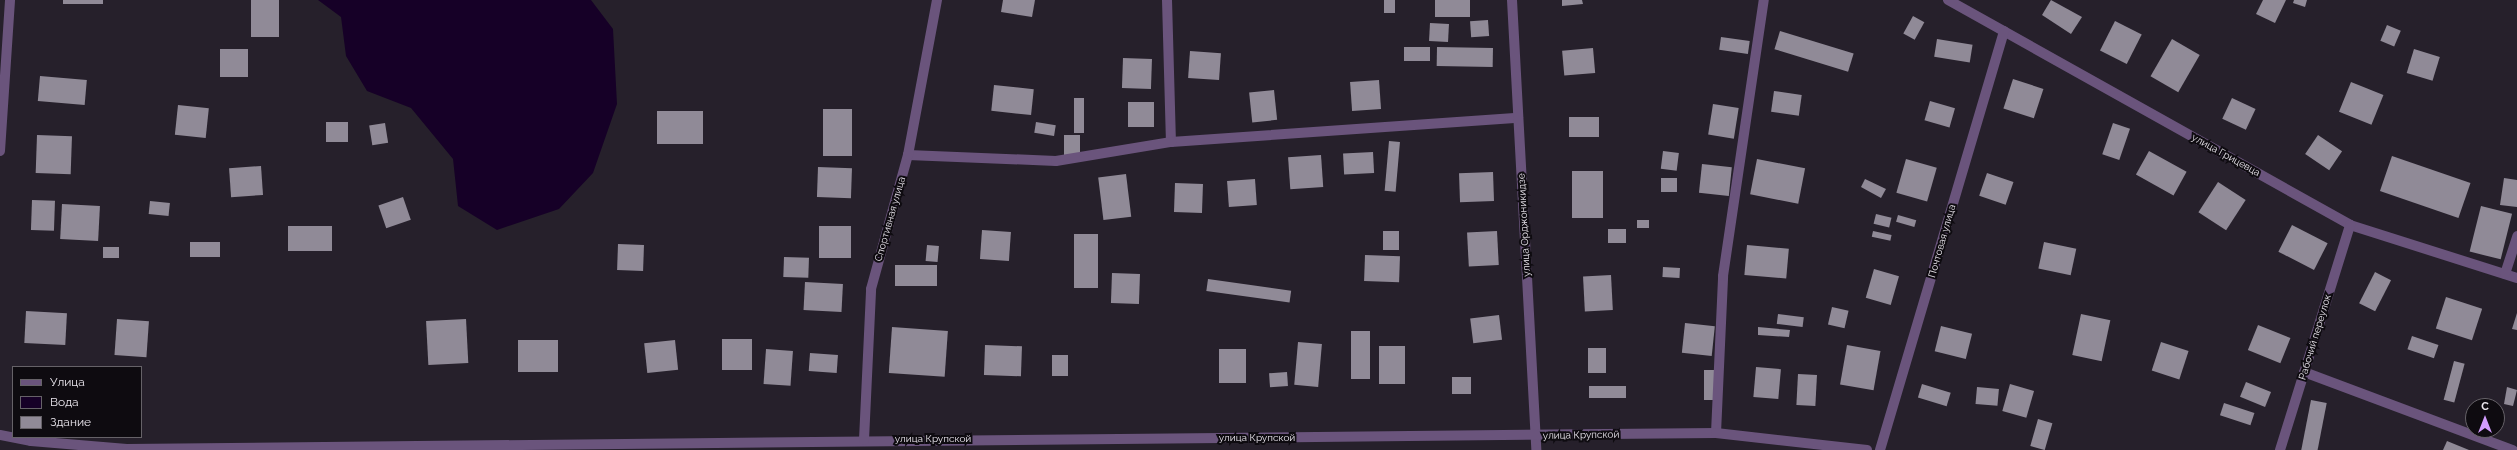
<!DOCTYPE html>
<meta charset="utf-8">
<style>
body{margin:0}
#map{position:relative;width:2517px;height:450px;overflow:hidden;background:#26202b;font-family:Raleway,sans-serif}
div>[style]{position:absolute}
.water>*{inset:0;background:#160027}
.building>*{inset:0;background:#908a97;transform-origin:0 0}
.minor>*{height:10px;margin:-5px;padding:0 5px;transform-origin:5px;border-radius:5px;background:#6a547c}
span{translate:-50% -50%;white-space:nowrap;text-align:center;line-height:1.15;-webkit-text-stroke:4px #0e0b10;paint-order:stroke}
.street-label{font-size:10px;color:#e9e5ec}
.legend{position:absolute;left:12px;top:366px;width:130px;height:72px;box-sizing:border-box;background:#0e0b10;border:1px solid #666268;margin:0;padding:5px 7px;list-style:none;font-size:12px;color:#e9e5ec}
.legend li{display:flex;align-items:center;gap:8px;height:20px}
.legend b{width:20px;border:1px solid #666268}
.north{position:absolute;left:2465px;top:398px;width:40px;height:40px;box-sizing:border-box;background:#0e0b10;border:1px solid #666268;border-radius:50%;rotate:0deg;font-size:11px;font-weight:700;line-height:16px;text-align:center;color:#e9e5ec}
.north::after{content:'';display:block;margin:auto;width:14px;height:18px;background:#d29dfd;clip-path:polygon(50% 0,100% 100%,50% 72%,0 100%)}
</style>
<div id="map">
<div class="water">
<div style="clip-path:polygon(318px 0,591px 0,613px 29px,617px 104px,593px 173px,559px 209px,497px 230px,458px 206px,453px 159px,411px 108px,367px 91px,346px 56px,341px 17px)"></div>
</div>
<div class="building">
<div style="left:63px;top:0;width:40px;height:4px"></div>
<div style="left:251px;top:0;width:28px;height:37px"></div>
<div style="clip-path:polygon(1003px 0,1035px 0,1032px 17px,1001px 12px)"></div>
<div style="left:1384px;top:0;width:11px;height:13px"></div>
<div style="left:1435px;top:0;width:35px;height:17px"></div>
<div style="clip-path:polygon(1562px 0,1582px 0,1583px 4px,1562px 6px)"></div>
<div style="clip-path:polygon(2051px 0,2082px 17px,2071px 34px,2042px 15px)"></div>
<div style="clip-path:polygon(2263px 0,2286px 0,2275px 23px,2256px 14px)"></div>
<div style="clip-path:polygon(2294px 0,2307px 0,2305px 7px,2293px 3px)"></div>
<div style="left:1913px;top:16px;width:13px;height:20px;rotate:29deg"></div>
<div style="left:1488px;top:20px;width:16px;height:18px;rotate:86deg"></div>
<div style="left:2115px;top:21px;width:30px;height:33px;rotate:27deg"></div>
<div style="left:1430px;top:23px;width:19px;height:18px;rotate:3deg"></div>
<div style="left:2387px;top:25px;width:15px;height:17px;rotate:23deg"></div>
<div style="left:1780px;top:31px;width:77px;height:19px;rotate:17deg"></div>
<div style="left:1721px;top:37px;width:29px;height:13px;rotate:8deg"></div>
<div style="left:1937px;top:39px;width:36px;height:18px;rotate:9deg"></div>
<div style="left:2172px;top:39px;width:32px;height:43px;rotate:30deg"></div>
<div style="left:1404px;top:47px;width:26px;height:14px"></div>
<div style="left:1437px;top:47px;width:56px;height:19px;rotate:1deg"></div>
<div style="left:1593px;top:48px;width:25px;height:31px;rotate:85deg"></div>
<div style="left:220px;top:49px;width:28px;height:28px"></div>
<div style="left:2414px;top:49px;width:27px;height:25px;rotate:17deg"></div>
<div style="left:1190px;top:51px;width:31px;height:27px;rotate:4deg"></div>
<div style="left:1123px;top:58px;width:29px;height:30px;rotate:2deg"></div>
<div style="left:40px;top:76px;width:47px;height:25px;rotate:5deg"></div>
<div style="left:2013px;top:79px;width:32px;height:31px;rotate:18deg"></div>
<div style="left:1379px;top:80px;width:29px;height:29px;rotate:86deg"></div>
<div style="left:2351px;top:82px;width:35px;height:32px;rotate:22deg"></div>
<div style="left:994px;top:85px;width:40px;height:26px;rotate:6deg"></div>
<div style="left:1274px;top:90px;width:30px;height:25px;rotate:84deg"></div>
<div style="left:1774px;top:91px;width:28px;height:21px;rotate:8deg"></div>
<div style="left:1074px;top:98px;width:10px;height:35px"></div>
<div style="left:2232px;top:98px;width:26px;height:23px;rotate:25deg"></div>
<div style="left:1930px;top:101px;width:26px;height:20px;rotate:16deg"></div>
<div style="left:1154px;top:102px;width:25px;height:26px;rotate:90deg"></div>
<div style="left:1713px;top:104px;width:26px;height:31px;rotate:9deg"></div>
<div style="left:178px;top:105px;width:31px;height:30px;rotate:6deg"></div>
<div style="left:823px;top:109px;width:29px;height:47px"></div>
<div style="left:657px;top:111px;width:46px;height:33px"></div>
<div style="left:1569px;top:117px;width:30px;height:20px"></div>
<div style="left:348px;top:122px;width:20px;height:22px;rotate:90deg"></div>
<div style="left:1036px;top:122px;width:20px;height:11px;rotate:9deg"></div>
<div style="left:385px;top:123px;width:20px;height:16px;rotate:81deg"></div>
<div style="left:2113px;top:123px;width:18px;height:33px;rotate:19deg"></div>
<div style="left:37px;top:135px;width:35px;height:38px;rotate:2deg"></div>
<div style="left:1080px;top:135px;width:20px;height:16px;rotate:90deg"></div>
<div style="left:2318px;top:135px;width:29px;height:23px;rotate:34deg"></div>
<div style="left:1389px;top:141px;width:11px;height:50px;rotate:5deg"></div>
<div style="left:1663px;top:151px;width:16px;height:18px;rotate:7deg"></div>
<div style="left:2149px;top:151px;width:43px;height:27px;rotate:29deg"></div>
<div style="left:1373px;top:152px;width:21px;height:30px;rotate:87deg"></div>
<div style="left:1321px;top:155px;width:32px;height:33px;rotate:86deg"></div>
<div style="left:2392px;top:156px;width:83px;height:37px;rotate:19deg"></div>
<div style="left:1757px;top:159px;width:49px;height:36px;rotate:11deg"></div>
<div style="left:1906px;top:159px;width:32px;height:35px;rotate:16deg"></div>
<div style="left:1702px;top:164px;width:30px;height:29px;rotate:6deg"></div>
<div style="left:261px;top:166px;width:29px;height:32px;rotate:86deg"></div>
<div style="left:818px;top:167px;width:34px;height:30px;rotate:2deg"></div>
<div style="left:1603px;top:171px;width:47px;height:31px;rotate:90deg"></div>
<div style="left:1493px;top:172px;width:29px;height:34px;rotate:88deg"></div>
<div style="left:1987px;top:173px;width:28px;height:24px;rotate:19deg"></div>
<div style="left:1126px;top:174px;width:43px;height:28px;rotate:83deg"></div>
<div style="left:1661px;top:178px;width:16px;height:14px"></div>
<div style="clip-path:polygon(2504px 178px,2517px 180px,2517px 207px,2500px 205px)"></div>
<div style="left:1255px;top:179px;width:26px;height:28px;rotate:86deg"></div>
<div style="clip-path:polygon(1865px 179px,1886px 189px,1881px 198px,1861px 187px)"></div>
<div style="left:2218px;top:182px;width:33px;height:36px;rotate:33deg"></div>
<div style="left:1175px;top:183px;width:28px;height:29px;rotate:2deg"></div>
<div style="left:403px;top:197px;width:24px;height:26px;rotate:71deg"></div>
<div style="left:32px;top:200px;width:23px;height:30px;rotate:2deg"></div>
<div style="left:150px;top:201px;width:20px;height:13px;rotate:6deg"></div>
<div style="left:62px;top:204px;width:38px;height:35px;rotate:3deg"></div>
<div style="left:2481px;top:206px;width:32px;height:47px;rotate:14deg"></div>
<div style="left:1876px;top:214px;width:16px;height:10px;rotate:14deg"></div>
<div style="left:1898px;top:215px;width:19px;height:7px;rotate:16deg"></div>
<div style="left:1637px;top:220px;width:12px;height:8px"></div>
<div style="left:2292px;top:225px;width:40px;height:30px;rotate:27deg"></div>
<div style="left:332px;top:226px;width:25px;height:44px;rotate:90deg"></div>
<div style="left:819px;top:226px;width:32px;height:32px"></div>
<div style="left:1608px;top:229px;width:18px;height:14px"></div>
<div style="left:982px;top:230px;width:29px;height:29px;rotate:4deg"></div>
<div style="left:1383px;top:231px;width:16px;height:19px"></div>
<div style="left:1497px;top:231px;width:34px;height:30px;rotate:87deg"></div>
<div style="left:1873px;top:231px;width:19px;height:6px;rotate:12deg"></div>
<div style="left:1074px;top:234px;width:24px;height:54px"></div>
<div style="left:220px;top:242px;width:15px;height:30px;rotate:90deg"></div>
<div style="left:2044px;top:242px;width:33px;height:27px;rotate:12deg"></div>
<div style="left:618px;top:244px;width:26px;height:26px;rotate:2deg"></div>
<div style="left:927px;top:245px;width:12px;height:16px;rotate:5deg"></div>
<div style="left:1747px;top:245px;width:42px;height:30px;rotate:5deg"></div>
<div style="left:103px;top:247px;width:16px;height:11px"></div>
<div style="left:1365px;top:255px;width:35px;height:26px;rotate:2deg"></div>
<div style="left:784px;top:257px;width:25px;height:20px;rotate:2deg"></div>
<div style="left:895px;top:265px;width:42px;height:21px"></div>
<div style="left:1663px;top:267px;width:17px;height:10px;rotate:3deg"></div>
<div style="left:1874px;top:269px;width:26px;height:30px;rotate:16deg"></div>
<div style="left:2375px;top:272px;width:18px;height:35px;rotate:27deg"></div>
<div style="left:1112px;top:273px;width:28px;height:30px;rotate:2deg"></div>
<div style="left:1611px;top:275px;width:35px;height:28px;rotate:87deg"></div>
<div style="left:1208px;top:279px;width:84px;height:12px;rotate:8deg"></div>
<div style="left:805px;top:282px;width:38px;height:28px;rotate:3deg"></div>
<div style="left:2446px;top:297px;width:38px;height:33px;rotate:18deg"></div>
<div style="left:1832px;top:307px;width:17px;height:18px;rotate:13deg"></div>
<div style="left:26px;top:311px;width:41px;height:32px;rotate:3deg"></div>
<div style="clip-path:polygon(2517px 313px,2517px 330px,2512px 329px)"></div>
<div style="left:1778px;top:314px;width:26px;height:10px;rotate:7deg"></div>
<div style="left:2081px;top:314px;width:30px;height:42px;rotate:12deg"></div>
<div style="left:1499px;top:315px;width:25px;height:29px;rotate:83deg"></div>
<div style="left:117px;top:319px;width:32px;height:36px;rotate:4deg"></div>
<div style="left:466px;top:319px;width:44px;height:40px;rotate:87deg"></div>
<div style="left:1685px;top:323px;width:30px;height:30px;rotate:6deg"></div>
<div style="left:2258px;top:325px;width:35px;height:27px;rotate:22deg"></div>
<div style="left:1941px;top:326px;width:32px;height:26px;rotate:14deg"></div>
<div style="left:892px;top:327px;width:56px;height:46px;rotate:4deg"></div>
<div style="clip-path:polygon(1758px 327px,1790px 330px,1789px 337px,1758px 335px)"></div>
<div style="left:1351px;top:331px;width:19px;height:48px"></div>
<div style="left:2412px;top:336px;width:28px;height:14px;rotate:19deg"></div>
<div style="left:722px;top:339px;width:30px;height:31px"></div>
<div style="left:518px;top:340px;width:40px;height:32px"></div>
<div style="left:675px;top:340px;width:30px;height:31px;rotate:84deg"></div>
<div style="left:1298px;top:342px;width:24px;height:43px;rotate:5deg"></div>
<div style="left:2161px;top:342px;width:29px;height:30px;rotate:18deg"></div>
<div style="left:985px;top:345px;width:37px;height:30px;rotate:2deg"></div>
<div style="left:1847px;top:345px;width:34px;height:40px;rotate:10deg"></div>
<div style="left:1379px;top:346px;width:26px;height:38px"></div>
<div style="left:1606px;top:348px;width:25px;height:18px;rotate:90deg"></div>
<div style="left:766px;top:349px;width:27px;height:35px;rotate:4deg"></div>
<div style="left:1219px;top:349px;width:27px;height:34px"></div>
<div style="left:810px;top:353px;width:28px;height:18px;rotate:4deg"></div>
<div style="left:1052px;top:355px;width:16px;height:21px"></div>
<div style="left:2454px;top:361px;width:11px;height:40px;rotate:15deg"></div>
<div style="left:1756px;top:367px;width:25px;height:30px;rotate:5deg"></div>
<div style="left:1704px;top:370px;width:12px;height:30px"></div>
<div style="left:1287px;top:372px;width:14px;height:18px;rotate:86deg"></div>
<div style="left:1798px;top:374px;width:19px;height:31px;rotate:3deg"></div>
<div style="left:1452px;top:377px;width:19px;height:17px"></div>
<div style="left:2246px;top:382px;width:27px;height:16px;rotate:22deg"></div>
<div style="left:1922px;top:384px;width:30px;height:14px;rotate:17deg"></div>
<div style="left:2010px;top:384px;width:25px;height:28px;rotate:16deg"></div>
<div style="left:1589px;top:386px;width:37px;height:12px"></div>
<div style="left:1977px;top:387px;width:22px;height:17px;rotate:5deg"></div>
<div style="clip-path:polygon(2507px 387px,2517px 390px,2513px 406px,2504px 404px)"></div>
<div style="left:2311px;top:400px;width:16px;height:51px;rotate:11deg"></div>
<div style="left:2224px;top:403px;width:32px;height:13px;rotate:18deg"></div>
<div style="left:2038px;top:419px;width:15px;height:28px;rotate:16deg"></div>
<div style="clip-path:polygon(2447px 441px,2469px 450px,2443px 450px)"></div>
</div>
<div class="minor">
<div style="left:1167px;top:0;width:142px;rotate:88.4deg"></div>
<div style="left:1171px;top:142px;width:348px;rotate:-4deg"></div>
<div style="left:1512px;top:0;width:451px;rotate:86.9deg"></div>
<div style="left:1948px;top:0;width:461px;rotate:29.2deg"></div>
<div style="left:2350px;top:225px;width:175px;rotate:17.6deg"></div>
<div style="left:0;top:151px;width:151px;rotate:-86.2deg"></div>
<div style="left:908px;top:155px;width:148px;rotate:2.3deg"></div>
<div style="left:1056px;top:161px;width:117px;rotate:-9.4deg"></div>
<div style="left:2505px;top:274px;width:40px;rotate:-72deg"></div>
<div style="left:2304px;top:372px;width:223px;rotate:20.5deg"></div>
<div style="left:1716px;top:433px;width:157px;rotate:-87.4deg"></div>
<div style="left:1723px;top:276px;width:279px;rotate:-81.6deg"></div>
<div style="left:0;top:435px;width:32px;rotate:11deg"></div>
<div style="left:31px;top:441px;width:96px;rotate:4.8deg"></div>
<div style="left:127px;top:449px;width:1589px;rotate:-0.58deg"></div>
<div style="left:1716px;top:433px;width:152px;rotate:6.4deg"></div>
<div style="left:864px;top:440px;width:151px;rotate:-87.3deg"></div>
<div style="left:871px;top:289px;width:139px;rotate:-74.6deg"></div>
<div style="left:908px;top:155px;width:158px;rotate:-79.4deg"></div>
<div style="left:1880px;top:450px;width:437px;rotate:-73.5deg"></div>
<div style="left:2280px;top:450px;width:236px;rotate:-72.7deg"></div>
</div>
<div class="street-label">
<span style="left:2226px;top:155px;rotate:29deg">улица Грицевца</span>
<span style="left:890px;top:219px;rotate:-74deg">Спортивная улица</span>
<span style="left:1524px;top:225px;rotate:-93deg">улица Орджоникидзе</span>
<span style="left:1942px;top:241px;rotate:-74deg">Почтовая улица</span>
<span style="left:2315px;top:337px;rotate:-73deg">Рабочий переулок</span>
<span style="left:1581px;top:435px;rotate:-1deg">улица Крупской</span>
<span style="left:1257px;top:438px">улица Крупской</span>
<span style="left:933px;top:439px">улица Крупской</span>
</div>
<ul class="legend">
<li><b style="height:5px;background:#6a547c"></b>Улица</li>
<li><b style="height:11px;background:#160027"></b>Вода</li>
<li><b style="height:11px;background:#908a97"></b>Здание</li>
</ul>
<div class="north">С</div>
</div>
